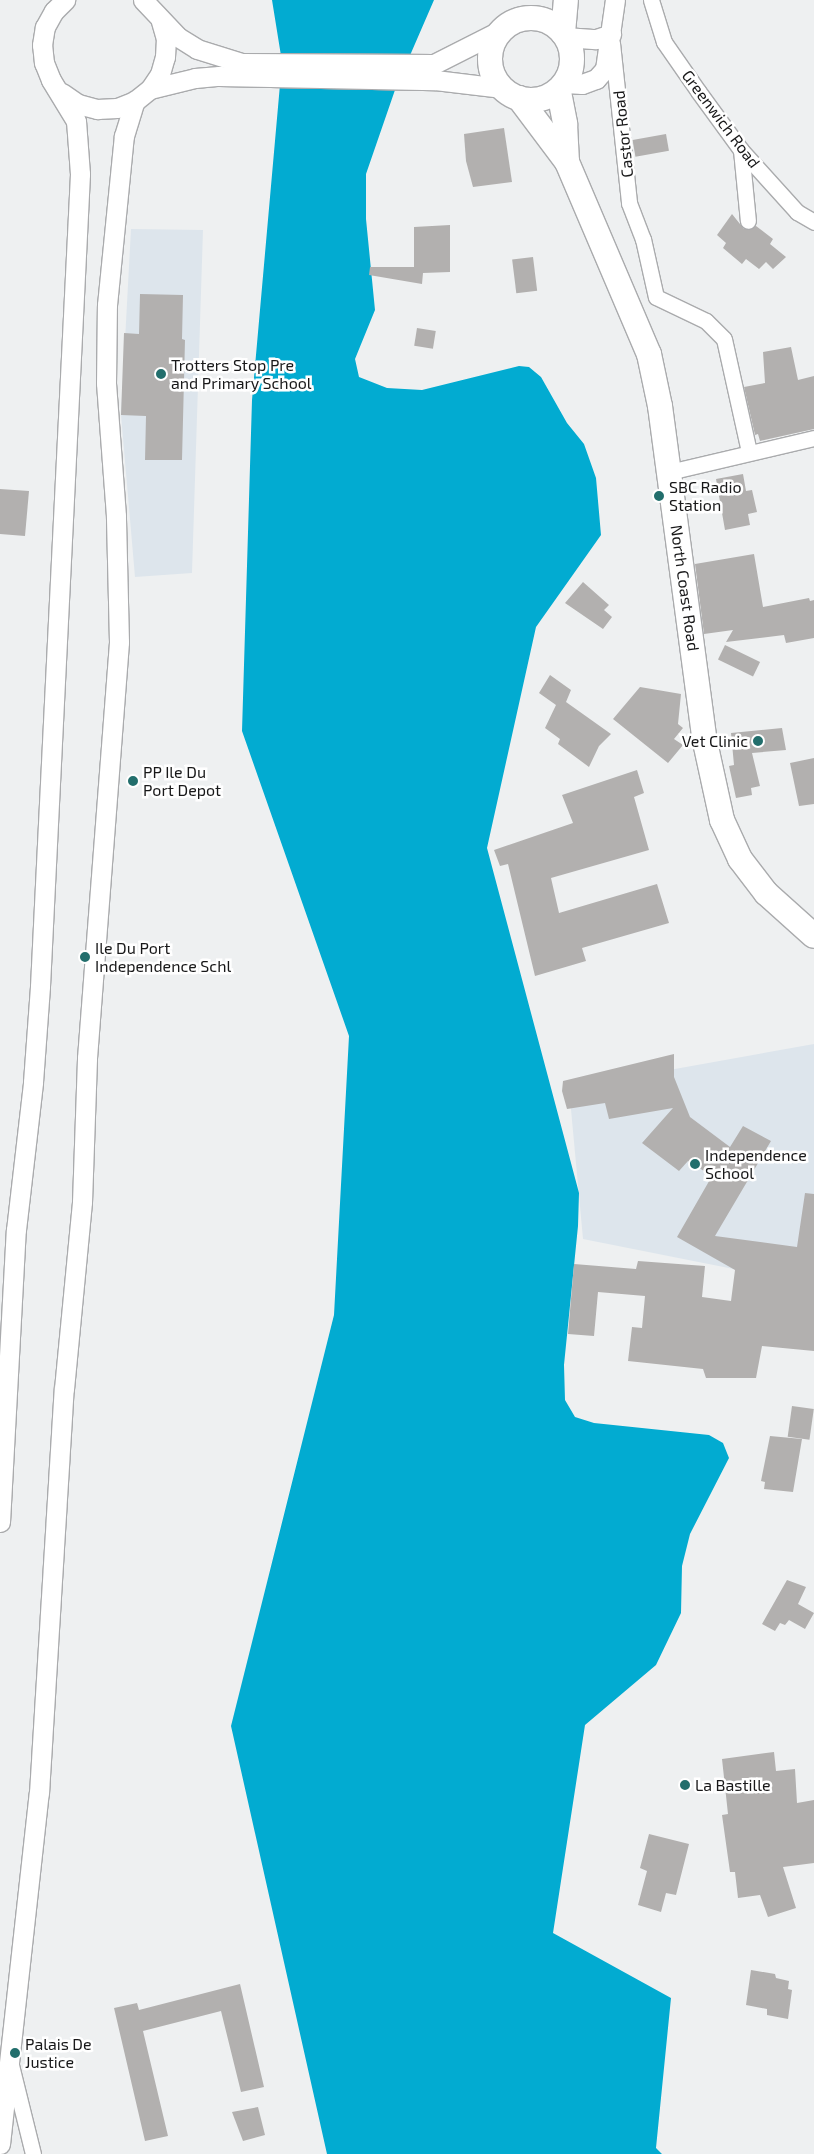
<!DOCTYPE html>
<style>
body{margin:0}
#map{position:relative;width:814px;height:2154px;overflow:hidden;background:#eef0f1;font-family:"Exo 2",sans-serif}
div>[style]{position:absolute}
.built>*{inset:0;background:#dde5ec}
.water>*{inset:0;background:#02abd1}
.building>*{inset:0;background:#b2b0af;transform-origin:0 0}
.roads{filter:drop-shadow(1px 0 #aaabad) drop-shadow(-1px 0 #aaabad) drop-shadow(0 1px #aaabad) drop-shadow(0 -1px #aaabad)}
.minor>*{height:15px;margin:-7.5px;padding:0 7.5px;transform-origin:7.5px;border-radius:7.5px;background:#fff}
.tertiary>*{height:19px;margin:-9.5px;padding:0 9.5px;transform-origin:9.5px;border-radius:9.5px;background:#fff}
.primary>*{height:24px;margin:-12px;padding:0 12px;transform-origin:12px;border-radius:12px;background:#fff}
.primary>.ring{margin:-12px;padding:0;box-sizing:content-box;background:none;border:24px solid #fff;border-radius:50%}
.dots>*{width:14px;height:14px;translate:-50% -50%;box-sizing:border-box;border:2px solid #fff;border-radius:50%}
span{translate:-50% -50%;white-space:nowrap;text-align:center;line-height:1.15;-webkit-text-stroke:5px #fff;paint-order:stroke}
.street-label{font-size:16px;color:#181819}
.poi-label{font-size:16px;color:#181819}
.left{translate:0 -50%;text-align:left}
.right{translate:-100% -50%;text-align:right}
</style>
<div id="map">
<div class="built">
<div style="clip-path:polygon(131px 229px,203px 230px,192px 573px,135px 577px,121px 415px)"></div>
<div style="clip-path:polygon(814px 1044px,814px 1285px,583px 1239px,569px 1088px)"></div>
</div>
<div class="water">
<div style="clip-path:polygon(272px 0,434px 0,395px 90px,366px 174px,366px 219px,375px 310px,355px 359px,359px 377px,387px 388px,422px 390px,519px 366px,529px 367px,541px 377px,567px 423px,584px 444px,596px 478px,601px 535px,536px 627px,487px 848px,579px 1193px,578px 1226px,564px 1365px,565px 1400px,575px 1417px,594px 1423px,709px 1435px,723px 1443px,729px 1458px,690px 1534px,682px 1566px,681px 1613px,656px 1665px,585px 1725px,553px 1933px,671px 1998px,656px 2148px,662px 2154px,327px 2154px,231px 1726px,334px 1315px,349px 1036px,242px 731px,252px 400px,282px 62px)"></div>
</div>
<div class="building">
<div style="clip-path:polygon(504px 128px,512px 182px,473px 187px,466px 161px,464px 134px)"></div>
<div style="left:666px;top:134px;width:17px;height:34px;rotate:80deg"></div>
<div style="clip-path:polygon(732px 214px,744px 229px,756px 226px,773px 239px,770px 244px,786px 257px,773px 269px,766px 262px,759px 269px,746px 259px,742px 264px,723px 248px,726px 243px,717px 235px)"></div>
<div style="clip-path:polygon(450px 225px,450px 272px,423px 273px,422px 284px,369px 275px,370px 267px,414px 267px,414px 227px)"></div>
<div style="left:533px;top:257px;width:34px;height:21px;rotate:83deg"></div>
<div style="clip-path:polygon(140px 294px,183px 295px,182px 339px,185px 340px,182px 460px,145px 460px,146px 416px,121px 415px,124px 333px,139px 334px)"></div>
<div style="left:417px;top:328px;width:19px;height:18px;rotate:9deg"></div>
<div style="clip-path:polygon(791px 347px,798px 380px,814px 376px,814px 429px,760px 441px,758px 434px,755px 435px,744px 387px,765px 383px,763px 352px)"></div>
<div style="clip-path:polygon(743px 474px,746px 491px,752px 490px,757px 512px,748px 514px,750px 525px,725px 530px,716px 479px)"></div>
<div style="clip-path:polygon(0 489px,29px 491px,25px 536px,0 534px)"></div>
<div style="clip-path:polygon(754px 554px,763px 607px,809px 598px,810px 601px,814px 600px,814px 638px,786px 643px,784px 635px,726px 642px,733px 630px,704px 634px,695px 564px)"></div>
<div style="clip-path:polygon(583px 582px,609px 605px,604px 610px,612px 617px,603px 629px,565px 603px)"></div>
<div style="left:725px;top:645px;width:39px;height:16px;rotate:26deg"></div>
<div style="clip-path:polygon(550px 675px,571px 690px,566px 702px,611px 734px,599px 746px,589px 767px,558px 744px,560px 739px,545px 728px,556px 705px,539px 693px)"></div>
<div style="clip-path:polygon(640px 687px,681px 694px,678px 724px,683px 728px,674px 739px,683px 745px,668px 763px,613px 719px)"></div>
<div style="clip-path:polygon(782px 728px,786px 750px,752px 753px,760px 786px,751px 788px,752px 795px,736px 798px,729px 766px,734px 765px,731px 733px)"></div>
<div style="clip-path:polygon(814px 758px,814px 804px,799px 806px,790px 763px)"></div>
<div style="clip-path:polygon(637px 770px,644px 793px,634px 797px,649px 850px,551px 878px,559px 913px,657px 884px,669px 923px,582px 948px,586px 961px,535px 976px,508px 864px,500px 866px,494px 850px,573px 823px,562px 795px)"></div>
<div style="clip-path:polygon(674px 1054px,674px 1077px,690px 1117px,730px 1147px,743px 1126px,771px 1141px,715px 1236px,797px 1247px,805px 1193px,814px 1194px,814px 1351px,762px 1346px,756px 1378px,706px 1378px,703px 1369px,628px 1361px,632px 1327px,642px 1328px,645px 1296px,598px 1292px,594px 1336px,568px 1334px,574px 1264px,636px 1269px,638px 1261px,705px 1266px,702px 1297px,731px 1301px,735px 1270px,677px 1237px,712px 1176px,688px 1161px,679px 1171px,642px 1143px,673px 1108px,609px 1119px,605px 1103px,567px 1109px,562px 1091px,563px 1081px)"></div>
<div style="left:792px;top:1406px;width:22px;height:31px;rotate:8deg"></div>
<div style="clip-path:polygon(770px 1436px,802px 1439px,793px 1492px,764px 1489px,765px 1482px,761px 1481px)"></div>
<div style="clip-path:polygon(787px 1580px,806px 1587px,798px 1604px,814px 1613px,805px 1629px,789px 1620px,785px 1625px,780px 1623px,775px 1631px,762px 1624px)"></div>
<div style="clip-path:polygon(774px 1752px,776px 1771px,795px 1769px,797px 1803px,814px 1800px,814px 1863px,783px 1867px,796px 1908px,768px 1917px,760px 1895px,738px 1898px,735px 1872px,730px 1872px,722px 1815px,728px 1814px,722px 1759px)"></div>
<div style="clip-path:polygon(649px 1834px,689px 1844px,676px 1895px,666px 1893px,661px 1912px,638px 1905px,647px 1871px,640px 1868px)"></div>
<div style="clip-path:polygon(751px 1970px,775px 1974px,776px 1978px,789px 1981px,788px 1989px,792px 1990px,788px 2019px,767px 2015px,767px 2009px,746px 2005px)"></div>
<div style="clip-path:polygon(240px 1984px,264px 2087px,241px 2092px,221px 2011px,143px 2031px,168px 2136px,145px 2141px,114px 2008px,137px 2003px,139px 2010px)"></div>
<div style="clip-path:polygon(258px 2107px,265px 2135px,243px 2141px,232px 2112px)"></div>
</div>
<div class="roads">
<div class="minor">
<div style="left:651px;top:0;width:44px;rotate:72.8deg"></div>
<div style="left:664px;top:42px;width:60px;rotate:55.2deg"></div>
<div style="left:698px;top:91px;width:73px;rotate:53.9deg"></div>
<div style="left:741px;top:150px;width:84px;rotate:47.9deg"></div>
<div style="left:797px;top:212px;width:20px;rotate:30deg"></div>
<div style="left:612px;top:43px;width:161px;rotate:83.9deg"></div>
<div style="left:629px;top:203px;width:39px;rotate:69deg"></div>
<div style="left:643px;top:239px;width:59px;rotate:77.4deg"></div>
<div style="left:656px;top:297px;width:55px;rotate:25.6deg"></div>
<div style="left:706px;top:321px;width:25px;rotate:45deg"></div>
<div style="left:724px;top:339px;width:116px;rotate:77.5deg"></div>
<div style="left:741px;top:150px;width:71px;rotate:84.4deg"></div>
<div style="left:669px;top:472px;width:149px;rotate:-13.2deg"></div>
<div style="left:11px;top:2065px;width:92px;rotate:76.1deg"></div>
</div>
<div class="tertiary">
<div style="left:143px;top:0;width:51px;rotate:46.6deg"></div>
<div style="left:178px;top:37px;width:22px;rotate:32deg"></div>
<div style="left:197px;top:49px;width:47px;rotate:17.3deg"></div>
<div style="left:242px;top:63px;width:192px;rotate:0.3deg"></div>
<div style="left:434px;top:64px;width:77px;rotate:-26.9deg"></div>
<div style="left:565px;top:37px;width:31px;rotate:4deg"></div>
<div style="left:596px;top:39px;width:16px;rotate:-18deg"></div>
<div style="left:565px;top:83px;width:17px;rotate:3deg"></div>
<div style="left:582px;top:84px;width:15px;rotate:-20deg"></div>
<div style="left:596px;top:79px;width:13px;rotate:-48deg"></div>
<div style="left:605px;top:69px;width:70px;rotate:-81.8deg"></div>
<div style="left:150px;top:89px;width:46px;rotate:-13.7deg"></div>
<div style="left:195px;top:78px;width:24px;rotate:-5deg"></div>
<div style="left:219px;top:76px;width:216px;rotate:1.1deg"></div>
<div style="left:435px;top:80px;width:66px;rotate:6.9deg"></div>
<div style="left:62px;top:93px;width:19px;rotate:35deg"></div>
<div style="left:78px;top:104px;width:20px;rotate:15deg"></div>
<div style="left:97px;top:109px;width:20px;rotate:-3deg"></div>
<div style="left:117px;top:108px;width:19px;rotate:-21deg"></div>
<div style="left:135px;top:101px;width:19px;rotate:-39deg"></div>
<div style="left:150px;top:89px;width:18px;rotate:-56deg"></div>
<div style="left:160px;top:74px;width:18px;rotate:-74deg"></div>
<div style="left:165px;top:57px;width:18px;rotate:-87deg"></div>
<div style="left:166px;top:39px;width:19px;rotate:-106deg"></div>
<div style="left:0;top:1522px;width:292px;rotate:-86.9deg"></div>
<div style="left:16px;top:1230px;width:149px;rotate:-83.4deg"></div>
<div style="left:33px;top:1082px;width:96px;rotate:-85.8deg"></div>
<div style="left:40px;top:986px;width:813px;rotate:-87.18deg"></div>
<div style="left:80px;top:174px;width:53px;rotate:-94.3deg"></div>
<div style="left:76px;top:121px;width:48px;rotate:-121.4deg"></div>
<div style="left:51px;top:80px;width:18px;rotate:-112deg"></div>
<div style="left:44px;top:63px;width:18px;rotate:-96deg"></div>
<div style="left:42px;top:45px;width:18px;rotate:-81deg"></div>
<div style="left:45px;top:27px;width:18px;rotate:-61deg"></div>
<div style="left:54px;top:11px;width:16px;rotate:-45deg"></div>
<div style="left:0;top:2144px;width:353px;rotate:-83.7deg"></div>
<div style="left:39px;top:1793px;width:405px;rotate:-86.5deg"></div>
<div style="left:64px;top:1389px;width:188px;rotate:-84.5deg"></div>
<div style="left:82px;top:1202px;width:144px;rotate:-88deg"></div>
<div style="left:87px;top:1058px;width:417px;rotate:-85.6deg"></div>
<div style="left:119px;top:642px;width:126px;rotate:-91.4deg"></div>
<div style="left:116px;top:516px;width:133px;rotate:-94.3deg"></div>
<div style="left:106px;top:383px;width:78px;rotate:-89.3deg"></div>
<div style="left:107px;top:305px;width:170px;rotate:-84.3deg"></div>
<div style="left:124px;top:136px;width:37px;rotate:-73deg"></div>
</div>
<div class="primary">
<div class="ring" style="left:490px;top:18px;width:58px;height:58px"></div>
<div style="left:563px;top:33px;width:33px;rotate:-85deg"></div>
<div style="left:559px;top:92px;width:33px;rotate:79deg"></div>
<div style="left:565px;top:124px;width:38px;rotate:87deg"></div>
<div style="left:519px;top:98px;width:80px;rotate:53.1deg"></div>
<div style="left:567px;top:162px;width:209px;rotate:66.9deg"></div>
<div style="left:649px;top:354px;width:53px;rotate:78.1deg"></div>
<div style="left:660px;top:406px;width:339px;rotate:82.4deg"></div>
<div style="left:705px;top:742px;width:80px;rotate:77.7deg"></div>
<div style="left:722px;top:820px;width:43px;rotate:65.2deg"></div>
<div style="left:740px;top:859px;width:43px;rotate:52.6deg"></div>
<div style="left:766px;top:893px;width:64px;rotate:41.9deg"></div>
</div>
</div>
<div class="dots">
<div style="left:161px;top:374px;background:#226e6c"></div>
<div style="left:659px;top:496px;background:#226e6c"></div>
<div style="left:758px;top:741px;background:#226e6c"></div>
<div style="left:133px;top:781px;background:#226e6c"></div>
<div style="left:85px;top:957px;background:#226e6c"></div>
<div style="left:695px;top:1164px;background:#226e6c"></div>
<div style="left:685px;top:1785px;background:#226e6c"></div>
<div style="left:15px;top:2053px;background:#226e6c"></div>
</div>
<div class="street-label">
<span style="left:721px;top:119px;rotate:53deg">Greenwich Road</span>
<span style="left:623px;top:134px;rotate:-96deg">Castor Road</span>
<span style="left:685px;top:588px;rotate:82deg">North Coast Road</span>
</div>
<div class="poi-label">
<span class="left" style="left:171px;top:374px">Trotters Stop Pre<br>and Primary School</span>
<span class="left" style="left:669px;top:496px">SBC Radio<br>Station</span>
<span class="right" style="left:748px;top:741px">Vet Clinic</span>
<span class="left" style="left:143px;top:781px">PP Ile Du<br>Port Depot</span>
<span class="left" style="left:95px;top:957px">Ile Du Port<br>Independence Schl</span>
<span class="left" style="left:705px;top:1164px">Independence<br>School</span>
<span class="left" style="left:695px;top:1785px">La Bastille</span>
<span class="left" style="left:25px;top:2053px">Palais De<br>Justice</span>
</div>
</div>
